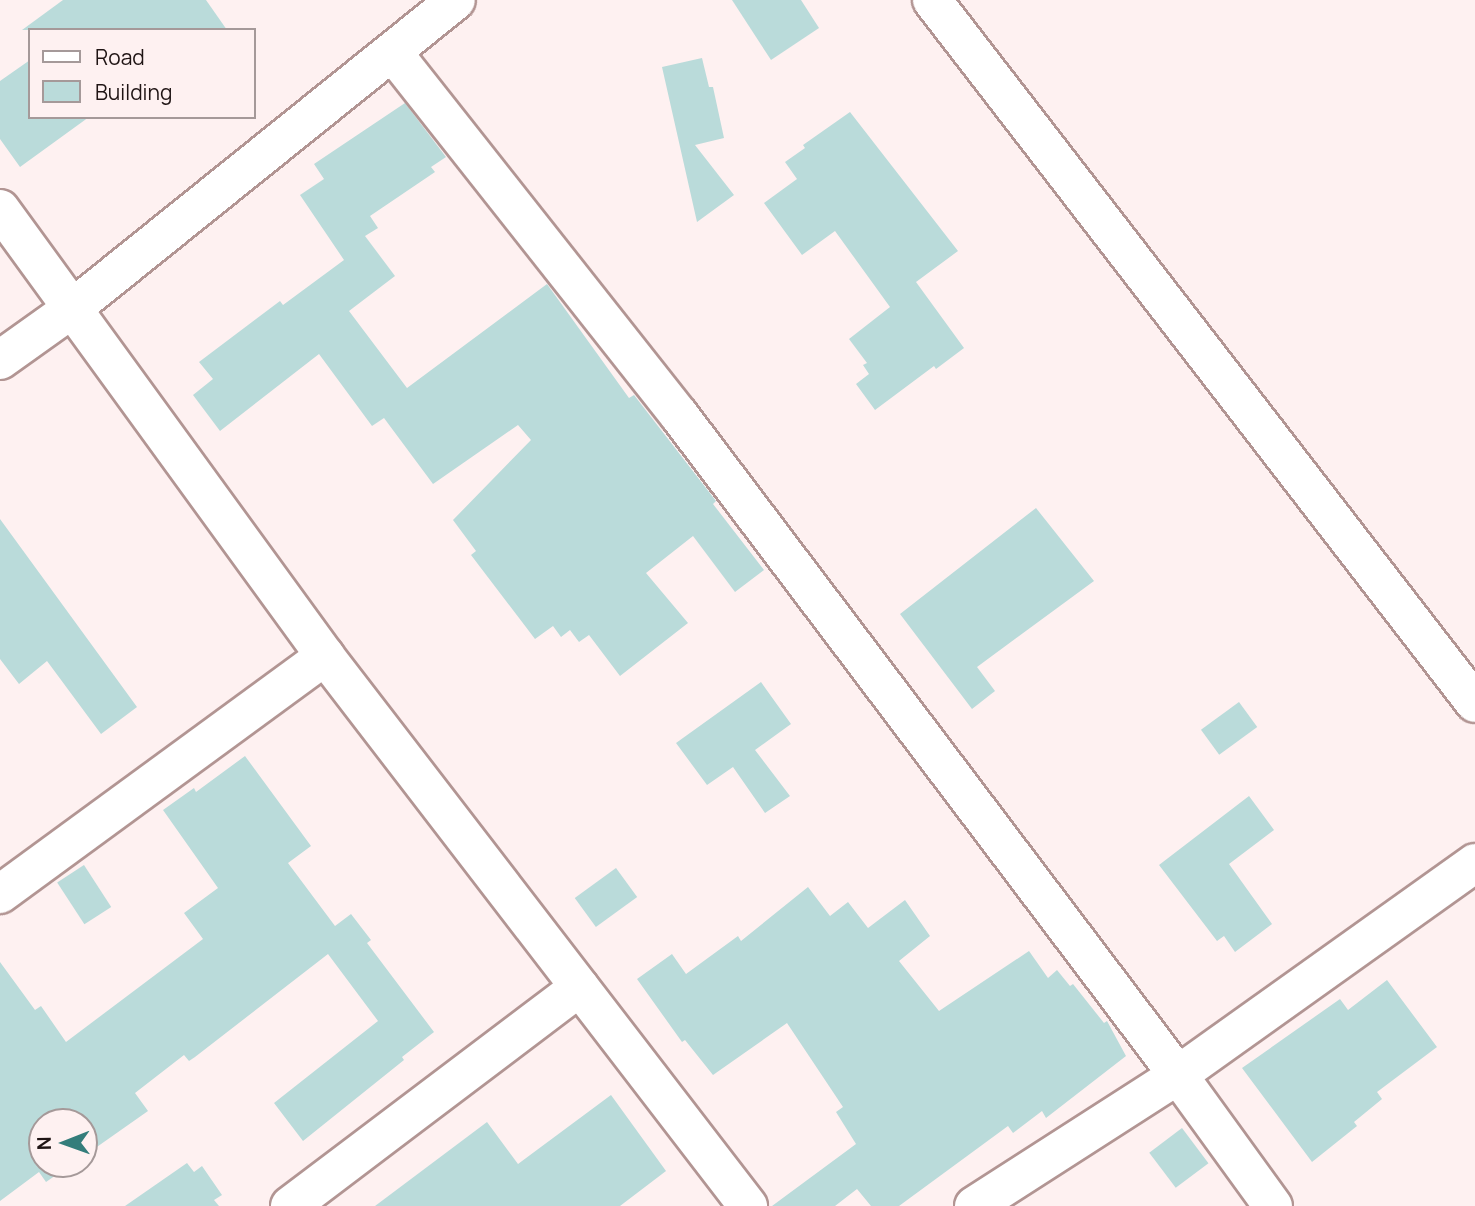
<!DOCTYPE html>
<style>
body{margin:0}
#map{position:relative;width:1475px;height:1206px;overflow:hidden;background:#fef1f1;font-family:Manrope,sans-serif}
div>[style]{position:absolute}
.building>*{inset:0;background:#badbda;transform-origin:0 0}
.roads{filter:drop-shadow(2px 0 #b29593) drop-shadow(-2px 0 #b29593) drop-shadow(0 2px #b29593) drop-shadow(0 -2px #b29593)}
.minor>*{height:38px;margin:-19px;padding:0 19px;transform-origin:19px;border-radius:19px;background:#fff}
span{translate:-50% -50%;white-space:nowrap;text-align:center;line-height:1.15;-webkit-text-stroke:7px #fef1f1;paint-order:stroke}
.legend{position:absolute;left:28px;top:28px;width:228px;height:91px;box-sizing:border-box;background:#fef1f1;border:2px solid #a59999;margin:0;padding:9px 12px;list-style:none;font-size:21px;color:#1f1414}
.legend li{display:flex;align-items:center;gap:14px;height:35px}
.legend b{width:35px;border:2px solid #a59999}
.north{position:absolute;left:28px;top:1108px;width:70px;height:70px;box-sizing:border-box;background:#fef1f1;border:2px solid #a59999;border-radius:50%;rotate:269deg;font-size:19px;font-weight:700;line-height:28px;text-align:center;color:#1f1414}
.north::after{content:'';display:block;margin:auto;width:24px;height:32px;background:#347d7b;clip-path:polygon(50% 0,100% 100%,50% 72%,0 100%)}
</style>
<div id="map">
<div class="building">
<div style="clip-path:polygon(63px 0,206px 0,227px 30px,22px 30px)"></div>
<div style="clip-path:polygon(732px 0,801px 0,819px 28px,771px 60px)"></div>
<div style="clip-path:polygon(702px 58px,709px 87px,713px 87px,724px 138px,695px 145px,734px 195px,697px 222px,662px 67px)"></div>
<div style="clip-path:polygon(30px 60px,30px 117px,89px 117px,20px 167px,0 139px,0 81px)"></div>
<div style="clip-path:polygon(405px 103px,446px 157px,431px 167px,435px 172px,370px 216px,378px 228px,365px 236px,395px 276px,349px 311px,407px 388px,547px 284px,629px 398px,634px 395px,716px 501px,713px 504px,764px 570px,735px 592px,693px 536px,646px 573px,688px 623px,620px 676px,589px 635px,579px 642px,570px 630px,561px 637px,553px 626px,535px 639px,471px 555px,476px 551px,453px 520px,531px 440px,518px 425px,433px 484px,384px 418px,372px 426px,319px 354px,220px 431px,193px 395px,213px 379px,199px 362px,280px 301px,283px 305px,344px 260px,300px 195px,324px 179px,314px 164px)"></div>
<div style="clip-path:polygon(850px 112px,958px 251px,916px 282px,964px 348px,936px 369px,934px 366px,875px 410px,856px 384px,869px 374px,863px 365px,867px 363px,849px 339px,890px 307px,835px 231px,802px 255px,764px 203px,797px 179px,785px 162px,805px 148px,803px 145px)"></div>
<div style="clip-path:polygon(1036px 508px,1094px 581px,977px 667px,995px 691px,972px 709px,900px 614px)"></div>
<div style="clip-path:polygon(0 519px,137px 707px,101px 734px,47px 661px,19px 684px,0 659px)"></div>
<div style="clip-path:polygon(761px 682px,791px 724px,755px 750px,790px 796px,765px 813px,733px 767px,707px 785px,676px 743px)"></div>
<div style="left:1239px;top:702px;width:31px;height:47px;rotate:54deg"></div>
<div style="clip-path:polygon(245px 756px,311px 846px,288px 863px,335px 926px,351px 914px,371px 940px,367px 943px,434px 1032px,402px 1057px,404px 1060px,303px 1141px,274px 1103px,378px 1021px,328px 954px,195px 1057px,189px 1061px,184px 1055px,135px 1093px,148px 1111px,84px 1156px,84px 1122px,42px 1122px,42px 1164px,72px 1164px,46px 1182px,39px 1172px,0 1201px,0 962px,35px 1010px,41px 1006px,66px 1042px,203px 939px,184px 913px,218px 888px,163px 810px,194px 788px,196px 792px)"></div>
<div style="clip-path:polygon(1249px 796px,1274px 830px,1229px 864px,1272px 924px,1235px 952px,1224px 936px,1217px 941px,1159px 865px)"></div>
<div style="left:84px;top:865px;width:50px;height:32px;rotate:57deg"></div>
<div style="left:616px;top:868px;width:36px;height:51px;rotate:54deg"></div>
<div style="clip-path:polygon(808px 887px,830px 916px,848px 902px,868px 928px,905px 900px,930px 936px,899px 961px,939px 1011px,1029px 951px,1048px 978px,1057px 970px,1070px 986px,1073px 984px,1104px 1023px,1107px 1021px,1126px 1056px,1046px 1118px,1042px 1111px,1013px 1133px,1008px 1126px,899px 1206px,871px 1206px,857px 1189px,835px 1206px,772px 1206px,856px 1144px,836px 1112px,843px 1107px,787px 1023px,713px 1075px,685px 1040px,682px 1042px,637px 979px,672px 954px,686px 974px,738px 936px,741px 941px)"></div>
<div style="clip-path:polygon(1387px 980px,1437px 1047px,1377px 1092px,1382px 1099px,1354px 1122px,1357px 1126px,1312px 1162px,1242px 1068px,1340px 999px,1348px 1010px)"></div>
<div style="clip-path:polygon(611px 1095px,666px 1171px,620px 1206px,375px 1206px,487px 1122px,518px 1164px)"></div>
<div style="left:1182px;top:1128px;width:44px;height:41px;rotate:53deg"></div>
<div style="clip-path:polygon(187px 1163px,194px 1172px,202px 1166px,222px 1195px,214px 1200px,219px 1206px,125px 1206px)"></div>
</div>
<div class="roads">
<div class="minor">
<div style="left:932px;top:0;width:888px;rotate:52.32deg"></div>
<div style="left:393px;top:53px;width:461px;rotate:51.7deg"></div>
<div style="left:679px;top:415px;width:827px;rotate:52.91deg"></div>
<div style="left:1178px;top:1075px;width:162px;rotate:54.1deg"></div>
<div style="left:0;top:209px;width:553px;rotate:53.98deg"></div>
<div style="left:325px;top:656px;width:694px;rotate:52.44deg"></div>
<div style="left:0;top:360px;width:90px;rotate:-35.5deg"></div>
<div style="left:73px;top:308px;width:491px;rotate:-38.8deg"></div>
<div style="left:0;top:894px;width:403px;rotate:-36.2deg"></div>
<div style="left:290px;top:1206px;width:363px;rotate:-37.1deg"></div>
<div style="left:974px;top:1206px;width:242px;rotate:-32.7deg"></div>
<div style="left:1178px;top:1075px;width:365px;rotate:-35.5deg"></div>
</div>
</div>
<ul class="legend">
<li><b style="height:9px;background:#fff"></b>Road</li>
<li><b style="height:19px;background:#badbda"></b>Building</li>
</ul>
<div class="north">N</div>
</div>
